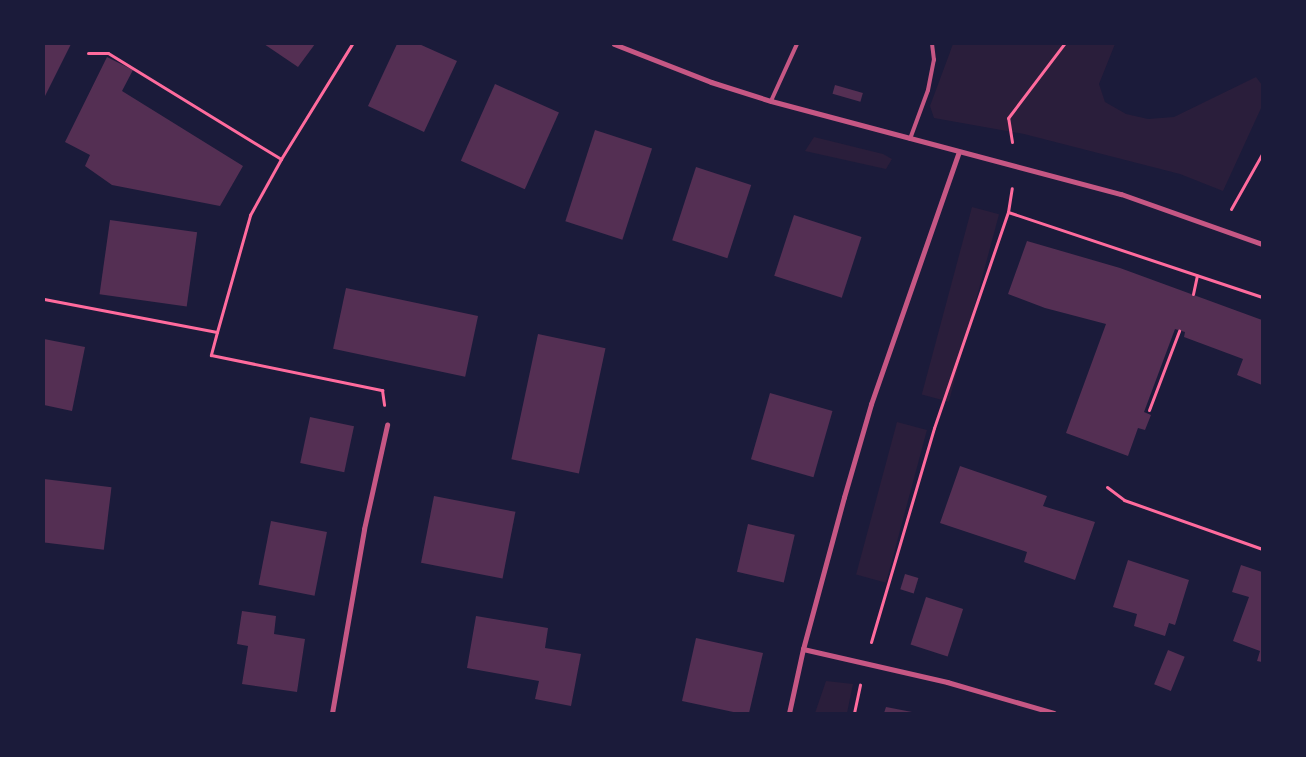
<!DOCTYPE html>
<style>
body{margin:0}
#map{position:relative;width:1306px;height:757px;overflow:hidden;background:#1b1b3a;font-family:Barlow,sans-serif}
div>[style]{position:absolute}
.green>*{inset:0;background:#2a1e3b;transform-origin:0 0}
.building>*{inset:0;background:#542f53;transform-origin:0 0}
.path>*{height:3px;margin:-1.5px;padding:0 1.5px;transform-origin:1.5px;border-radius:1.5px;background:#ff6b9d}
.service>*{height:4px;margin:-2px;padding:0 2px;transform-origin:2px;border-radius:2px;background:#c65784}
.minor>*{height:5px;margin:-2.5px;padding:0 2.5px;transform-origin:2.5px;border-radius:2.5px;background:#c65784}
span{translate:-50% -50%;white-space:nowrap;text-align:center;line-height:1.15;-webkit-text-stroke:5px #1b1b3a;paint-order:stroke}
.frame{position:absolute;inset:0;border:45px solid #1b1b3a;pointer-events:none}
</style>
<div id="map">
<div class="green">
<div style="clip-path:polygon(953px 44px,1115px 44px,1099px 84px,1105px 102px,1126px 114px,1148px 119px,1174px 117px,1256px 77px,1262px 85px,1262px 106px,1223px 191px,1180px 174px,1024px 134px,934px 118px,930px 106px)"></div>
<div style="clip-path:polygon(814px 137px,883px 154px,892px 159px,886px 169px,805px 151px)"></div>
<div style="left:972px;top:207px;width:28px;height:194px;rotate:15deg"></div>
<div style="left:897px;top:422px;width:31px;height:158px;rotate:15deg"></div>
<div style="clip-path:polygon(826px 681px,853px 684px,847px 713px,815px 713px)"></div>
</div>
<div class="building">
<div style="clip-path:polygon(44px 44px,71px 44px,44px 98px)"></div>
<div style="clip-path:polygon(264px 44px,315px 44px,298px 67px)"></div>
<div style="clip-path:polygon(397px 44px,419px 44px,457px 61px,424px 132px,368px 106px)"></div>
<div style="clip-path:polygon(107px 57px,133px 70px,122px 91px,243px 166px,220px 206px,112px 185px,85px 166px,90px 155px,65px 142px)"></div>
<div style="left:495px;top:84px;width:70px;height:84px;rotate:24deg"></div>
<div style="left:835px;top:85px;width:29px;height:9px;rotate:16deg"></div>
<div style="left:595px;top:130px;width:60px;height:96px;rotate:18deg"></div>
<div style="left:696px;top:167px;width:58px;height:77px;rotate:18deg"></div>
<div style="left:794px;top:215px;width:71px;height:64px;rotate:18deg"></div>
<div style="left:110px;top:220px;width:88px;height:75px;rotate:8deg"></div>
<div style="clip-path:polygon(1027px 241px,1120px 268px,1262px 320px,1262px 385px,1237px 375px,1243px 359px,1184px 337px,1185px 332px,1175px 329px,1144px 412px,1151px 415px,1145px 430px,1138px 428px,1128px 456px,1066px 433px,1106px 324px,1045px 308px,1008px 294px)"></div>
<div style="left:346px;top:288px;width:135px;height:62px;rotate:12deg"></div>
<div style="left:538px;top:334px;width:69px;height:128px;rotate:12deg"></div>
<div style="clip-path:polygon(44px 339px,85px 347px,72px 411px,44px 405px)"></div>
<div style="left:770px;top:393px;width:65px;height:69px;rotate:16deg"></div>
<div style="left:310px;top:417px;width:45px;height:47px;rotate:12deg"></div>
<div style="clip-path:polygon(960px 466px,1047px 496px,1043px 506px,1095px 522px,1075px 580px,1024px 562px,1027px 552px,940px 523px)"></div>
<div style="left:44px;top:479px;width:68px;height:63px;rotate:7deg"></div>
<div style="left:434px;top:496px;width:83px;height:68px;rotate:11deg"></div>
<div style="left:271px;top:521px;width:57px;height:65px;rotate:11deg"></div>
<div style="left:748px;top:524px;width:48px;height:49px;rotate:13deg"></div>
<div style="clip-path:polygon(1128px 560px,1189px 580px,1175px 625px,1169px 623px,1165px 636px,1134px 626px,1137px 614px,1113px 607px)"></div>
<div style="clip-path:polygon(1241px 565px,1262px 572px,1262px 662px,1257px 661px,1260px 651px,1233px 641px,1249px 597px,1232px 592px)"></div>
<div style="left:905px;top:574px;width:14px;height:16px;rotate:17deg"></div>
<div style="left:926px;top:597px;width:39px;height:50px;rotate:18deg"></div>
<div style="clip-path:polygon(242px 611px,276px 616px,274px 634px,305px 639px,297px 692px,242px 684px,248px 646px,237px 644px)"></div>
<div style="clip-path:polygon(476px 616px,548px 628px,545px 648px,581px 654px,571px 706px,535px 699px,539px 681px,467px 668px)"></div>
<div style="clip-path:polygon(696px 638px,763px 653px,749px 713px,738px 713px,682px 701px)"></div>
<div style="left:1168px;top:650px;width:18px;height:37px;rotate:22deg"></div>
<div style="clip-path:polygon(886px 707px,912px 712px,912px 713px,884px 713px)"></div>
</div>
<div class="path">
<div style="left:88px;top:53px;width:20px"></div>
<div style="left:108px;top:53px;width:203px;rotate:31.5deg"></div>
<div style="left:1012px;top:142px;width:24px;rotate:-99deg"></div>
<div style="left:1008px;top:118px;width:93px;rotate:-52.9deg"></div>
<div style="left:1231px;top:209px;width:63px;rotate:-60.6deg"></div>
<div style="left:1008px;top:212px;width:268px;rotate:18.5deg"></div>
<div style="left:1193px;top:294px;width:19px;rotate:-78deg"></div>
<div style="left:44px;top:299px;width:176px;rotate:10.8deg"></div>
<div style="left:217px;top:332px;width:24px;rotate:105deg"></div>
<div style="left:211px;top:355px;width:175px;rotate:11.6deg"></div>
<div style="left:382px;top:390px;width:15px;rotate:82deg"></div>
<div style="left:217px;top:332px;width:122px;rotate:-74.2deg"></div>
<div style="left:250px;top:215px;width:64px;rotate:-61deg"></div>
<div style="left:281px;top:159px;width:135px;rotate:-58.3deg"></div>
<div style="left:1149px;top:410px;width:85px;rotate:-69.2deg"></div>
<div style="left:1107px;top:487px;width:21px;rotate:37deg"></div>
<div style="left:1124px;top:500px;width:146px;rotate:19.5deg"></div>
<div style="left:871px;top:642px;width:223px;rotate:-73.6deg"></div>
<div style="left:934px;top:428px;width:228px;rotate:-71.1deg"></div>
<div style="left:1008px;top:212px;width:24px;rotate:-81deg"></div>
<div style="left:854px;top:713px;width:29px;rotate:-78deg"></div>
</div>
<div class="service">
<div style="left:771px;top:101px;width:63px;rotate:-65.5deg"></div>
<div style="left:910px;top:139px;width:52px;rotate:-69.8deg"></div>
<div style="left:928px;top:90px;width:31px;rotate:-79deg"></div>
<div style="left:934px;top:60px;width:16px;rotate:-97deg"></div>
</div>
<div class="minor">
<div style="left:614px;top:44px;width:104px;rotate:21.4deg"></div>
<div style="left:711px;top:82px;width:63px;rotate:17.6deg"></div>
<div style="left:771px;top:101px;width:362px;rotate:14.9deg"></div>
<div style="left:1121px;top:194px;width:150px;rotate:19.5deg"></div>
<div style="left:803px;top:649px;width:148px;rotate:12.9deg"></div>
<div style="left:947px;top:682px;width:111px;rotate:16.2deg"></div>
<div style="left:332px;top:713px;width:187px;rotate:-80.1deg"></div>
<div style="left:364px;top:529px;width:107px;rotate:-77.5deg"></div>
<div style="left:789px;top:713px;width:66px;rotate:-77.7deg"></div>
<div style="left:803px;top:649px;width:157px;rotate:-74.9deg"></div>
<div style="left:844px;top:497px;width:97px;rotate:-73.8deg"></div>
<div style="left:871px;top:404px;width:267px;rotate:-70.8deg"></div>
</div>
<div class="frame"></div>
</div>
